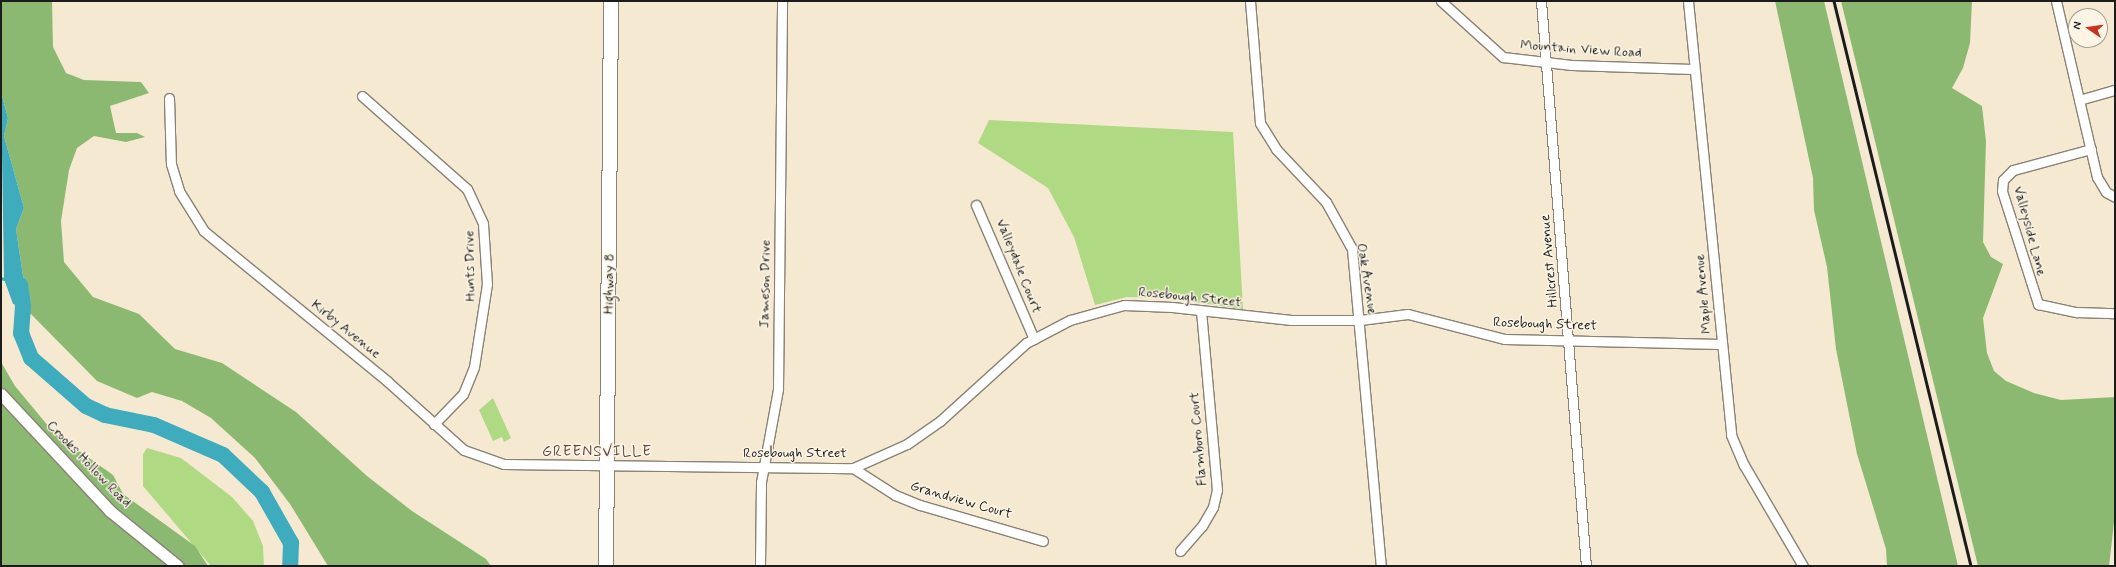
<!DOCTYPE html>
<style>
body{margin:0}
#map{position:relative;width:2116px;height:567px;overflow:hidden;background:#f6e9d1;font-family:Mynerve,sans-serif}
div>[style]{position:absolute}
.green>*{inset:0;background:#b0d984}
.forest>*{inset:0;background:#8cb972}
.water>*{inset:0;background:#3facbd}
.stream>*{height:2.5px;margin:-1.25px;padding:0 1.25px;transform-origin:1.25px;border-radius:1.25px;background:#3facbd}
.river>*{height:16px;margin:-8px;padding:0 8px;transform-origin:8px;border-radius:8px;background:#3facbd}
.roads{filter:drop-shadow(1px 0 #898276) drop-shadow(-1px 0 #898276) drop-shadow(0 1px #898276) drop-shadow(0 -1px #898276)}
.minor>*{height:9px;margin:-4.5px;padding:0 4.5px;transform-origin:4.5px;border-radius:4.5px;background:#fff}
.tertiary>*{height:11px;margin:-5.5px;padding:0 5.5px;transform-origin:5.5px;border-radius:5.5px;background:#fff}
.primary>*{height:14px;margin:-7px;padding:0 7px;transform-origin:7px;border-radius:7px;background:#fff}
.rail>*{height:2.5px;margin:-1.25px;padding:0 1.25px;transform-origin:1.25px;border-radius:1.25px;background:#1c1c1c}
span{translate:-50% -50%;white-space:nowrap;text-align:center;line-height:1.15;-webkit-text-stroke:3px #fcf5e5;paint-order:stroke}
.street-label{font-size:14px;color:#1c1c1c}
.neighbourhood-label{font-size:15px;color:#5d4641;letter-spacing:1px}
.frame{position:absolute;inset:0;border:2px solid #1c1c1c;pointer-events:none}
.north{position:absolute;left:2068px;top:8px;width:40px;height:40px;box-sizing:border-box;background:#fcf5e5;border:1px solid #a29e95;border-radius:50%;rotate:283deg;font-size:11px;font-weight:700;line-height:16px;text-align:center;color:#1c1c1c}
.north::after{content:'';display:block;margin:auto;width:14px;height:18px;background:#c8321e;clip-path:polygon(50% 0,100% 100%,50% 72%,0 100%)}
</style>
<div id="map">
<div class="green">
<div style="clip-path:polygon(989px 120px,1233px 132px,1243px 309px,1166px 298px,1127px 297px,1095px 305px,1074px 237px,1048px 188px,978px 143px)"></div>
<div style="clip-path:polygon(493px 398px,511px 438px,504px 442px,502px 437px,493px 441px,479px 410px)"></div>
<div style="clip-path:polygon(147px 448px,181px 458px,232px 497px,253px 521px,263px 546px,264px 566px,211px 566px,143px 486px,143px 454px)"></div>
</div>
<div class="forest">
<div style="clip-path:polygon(1px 1px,52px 1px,53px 47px,66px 73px,84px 80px,141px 82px,149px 93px,110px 106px,116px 133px,137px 133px,145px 137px,126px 142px,94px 136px,77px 148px,69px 170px,61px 221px,64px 262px,93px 297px,139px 314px,175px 349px,222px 363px,296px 412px,367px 476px,412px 511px,486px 559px,491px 566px,328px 566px,290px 504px,255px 458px,211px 418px,182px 401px,152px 392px,137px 398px,97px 381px,23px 306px,31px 299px,23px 276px,16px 229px,24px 208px,4px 136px,8px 118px,1px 92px)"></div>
<div style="clip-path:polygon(1775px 1px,1824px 1px,1958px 566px,1887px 566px,1886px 549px,1857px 454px,1836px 349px,1827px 267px,1814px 210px,1813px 178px)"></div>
<div style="clip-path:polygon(1841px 1px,1972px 1px,1970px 43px,1963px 68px,1952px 88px,1982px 106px,1986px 141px,1983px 242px,1991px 257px,2003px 264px,1983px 318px,1987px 353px,1994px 371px,2006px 381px,2034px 393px,2061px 400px,2115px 397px,2115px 514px,2109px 566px,1978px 566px)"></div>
<div style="clip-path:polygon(1px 362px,15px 386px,54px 433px,113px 475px,123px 494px,195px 546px,208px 566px,1px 566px)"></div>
</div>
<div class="water">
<div style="clip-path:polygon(1px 92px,8px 118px,4px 136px,24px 208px,16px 229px,23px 276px,31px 299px,23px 306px,13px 304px,4px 279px)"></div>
</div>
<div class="stream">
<div style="left:1px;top:278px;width:3px;rotate:18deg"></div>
</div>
<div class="river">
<div style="left:20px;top:285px;width:21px;rotate:82deg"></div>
<div style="left:23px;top:306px;width:27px;rotate:94deg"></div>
<div style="left:21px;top:333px;width:27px;rotate:68deg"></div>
<div style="left:31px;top:358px;width:73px;rotate:41.1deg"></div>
<div style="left:86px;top:406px;width:21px;rotate:25deg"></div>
<div style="left:105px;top:415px;width:50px;rotate:11.5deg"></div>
<div style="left:154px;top:425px;width:75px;rotate:23.5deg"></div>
<div style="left:223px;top:455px;width:54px;rotate:43.5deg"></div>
<div style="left:262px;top:492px;width:59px;rotate:60.4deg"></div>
<div style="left:291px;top:543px;width:23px;rotate:92deg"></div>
</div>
<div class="roads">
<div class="minor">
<div style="left:1250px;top:1px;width:122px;rotate:85.3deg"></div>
<div style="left:1260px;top:123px;width:31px;rotate:58deg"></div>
<div style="left:1276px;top:149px;width:73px;rotate:46.7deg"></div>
<div style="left:1326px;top:202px;width:54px;rotate:61deg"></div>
<div style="left:1352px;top:249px;width:318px;rotate:84.8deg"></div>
<div style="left:1441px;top:1px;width:84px;rotate:42.1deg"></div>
<div style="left:1503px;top:57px;width:69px;rotate:6.6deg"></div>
<div style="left:1572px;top:65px;width:120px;rotate:1.9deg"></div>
<div style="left:1541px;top:1px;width:567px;rotate:85.45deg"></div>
<div style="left:1688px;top:1px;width:436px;rotate:84.3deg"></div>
<div style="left:1731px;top:435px;width:33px;rotate:67deg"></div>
<div style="left:1744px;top:465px;width:117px;rotate:59.7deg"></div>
<div style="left:2056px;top:1px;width:181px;rotate:76.9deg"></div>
<div style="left:2097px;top:177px;width:17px;rotate:59deg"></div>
<div style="left:2106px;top:192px;width:10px;rotate:29deg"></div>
<div style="left:362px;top:96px;width:140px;rotate:41.5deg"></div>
<div style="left:467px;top:189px;width:38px;rotate:65deg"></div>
<div style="left:483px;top:224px;width:60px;rotate:86.2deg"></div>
<div style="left:487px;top:284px;width:84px;rotate:98.9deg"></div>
<div style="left:474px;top:367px;width:29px;rotate:112deg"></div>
<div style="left:463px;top:394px;width:42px;rotate:134deg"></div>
<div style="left:169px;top:98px;width:66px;rotate:88.3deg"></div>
<div style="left:171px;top:164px;width:28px;rotate:73deg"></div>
<div style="left:179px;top:191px;width:47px;rotate:58deg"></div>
<div style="left:204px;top:231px;width:237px;rotate:39.3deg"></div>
<div style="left:387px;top:381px;width:103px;rotate:41.9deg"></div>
<div style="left:464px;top:450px;width:42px;rotate:19.3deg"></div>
<div style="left:504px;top:464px;width:349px;rotate:0.7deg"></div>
<div style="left:853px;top:468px;width:59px;rotate:-24deg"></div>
<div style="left:907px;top:444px;width:40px;rotate:-34.9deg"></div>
<div style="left:940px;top:421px;width:116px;rotate:-42.2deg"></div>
<div style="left:1026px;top:343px;width:50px;rotate:-27.6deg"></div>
<div style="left:1070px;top:320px;width:56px;rotate:-15.5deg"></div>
<div style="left:1124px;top:305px;width:48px;rotate:2.4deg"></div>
<div style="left:1172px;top:307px;width:120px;rotate:6.2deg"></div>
<div style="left:1291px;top:320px;width:69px"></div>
<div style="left:1360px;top:320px;width:48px;rotate:-7.1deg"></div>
<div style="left:1408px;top:314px;width:100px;rotate:14.5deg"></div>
<div style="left:1505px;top:339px;width:216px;rotate:1.3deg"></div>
<div style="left:2079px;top:100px;width:37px;rotate:-16deg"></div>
<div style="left:2091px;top:149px;width:81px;rotate:164.9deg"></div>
<div style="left:2013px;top:170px;width:14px;rotate:135deg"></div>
<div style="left:2003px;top:180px;width:11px;rotate:95deg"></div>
<div style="left:2002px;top:191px;width:119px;rotate:72.3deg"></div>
<div style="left:2038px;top:304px;width:40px;rotate:12deg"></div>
<div style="left:2077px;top:312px;width:38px;rotate:2deg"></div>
<div style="left:976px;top:205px;width:146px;rotate:66.6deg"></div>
<div style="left:853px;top:468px;width:50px;rotate:32.7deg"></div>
<div style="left:895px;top:495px;width:27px;rotate:22deg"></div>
<div style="left:920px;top:505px;width:128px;rotate:16.3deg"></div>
<div style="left:1180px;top:551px;width:33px;rotate:-49deg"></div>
<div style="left:1202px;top:526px;width:22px;rotate:-60deg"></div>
<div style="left:1213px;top:507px;width:17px;rotate:-77deg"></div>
<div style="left:1217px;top:490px;width:179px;rotate:-95.1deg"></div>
<div style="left:760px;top:566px;width:84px;rotate:-89.3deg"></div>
<div style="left:761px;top:482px;width:95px;rotate:-79.6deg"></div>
<div style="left:778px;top:389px;width:388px;rotate:-89.4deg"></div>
</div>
<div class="tertiary">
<div style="left:1px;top:394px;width:160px;rotate:47deg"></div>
<div style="left:110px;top:511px;width:87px;rotate:39deg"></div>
</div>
<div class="primary">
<div style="left:606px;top:566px;width:565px;rotate:-89.49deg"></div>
</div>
</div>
<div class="rail">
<div style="left:1834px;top:1px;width:581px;rotate:76.37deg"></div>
</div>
<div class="street-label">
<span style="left:1581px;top:49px;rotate:4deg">Mountain View Road</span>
<span style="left:2030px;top:231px;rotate:75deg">Valleyside Lane</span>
<span style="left:1549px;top:261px;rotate:-95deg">Hillcrest Avenue</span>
<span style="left:470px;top:266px;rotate:-91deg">Hunts Drive</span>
<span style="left:1019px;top:266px;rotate:68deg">Valleydale Court</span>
<span style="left:1367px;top:279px;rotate:81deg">Oak Avenue</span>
<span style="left:609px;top:284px;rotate:-89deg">Highway 8</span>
<span style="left:765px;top:284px;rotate:-89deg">Jameson Drive</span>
<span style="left:1703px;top:294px;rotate:-95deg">Maple Avenue</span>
<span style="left:1190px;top:297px;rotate:6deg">Rosebough Street</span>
<span style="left:1545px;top:324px;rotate:2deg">Rosebough Street</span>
<span style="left:346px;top:329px;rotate:39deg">Kirby Avenue</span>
<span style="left:1198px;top:439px;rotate:-95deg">Flamboro Court</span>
<span style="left:795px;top:453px">Rosebough Street</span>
<span style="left:89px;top:464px;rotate:46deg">Crooks Hollow Road</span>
<span style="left:961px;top:500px;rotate:16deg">Grandview Court</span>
</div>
<div class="neighbourhood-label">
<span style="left:597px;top:453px">GREENSVILLE</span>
</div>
<div class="frame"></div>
<div class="north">N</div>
</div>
